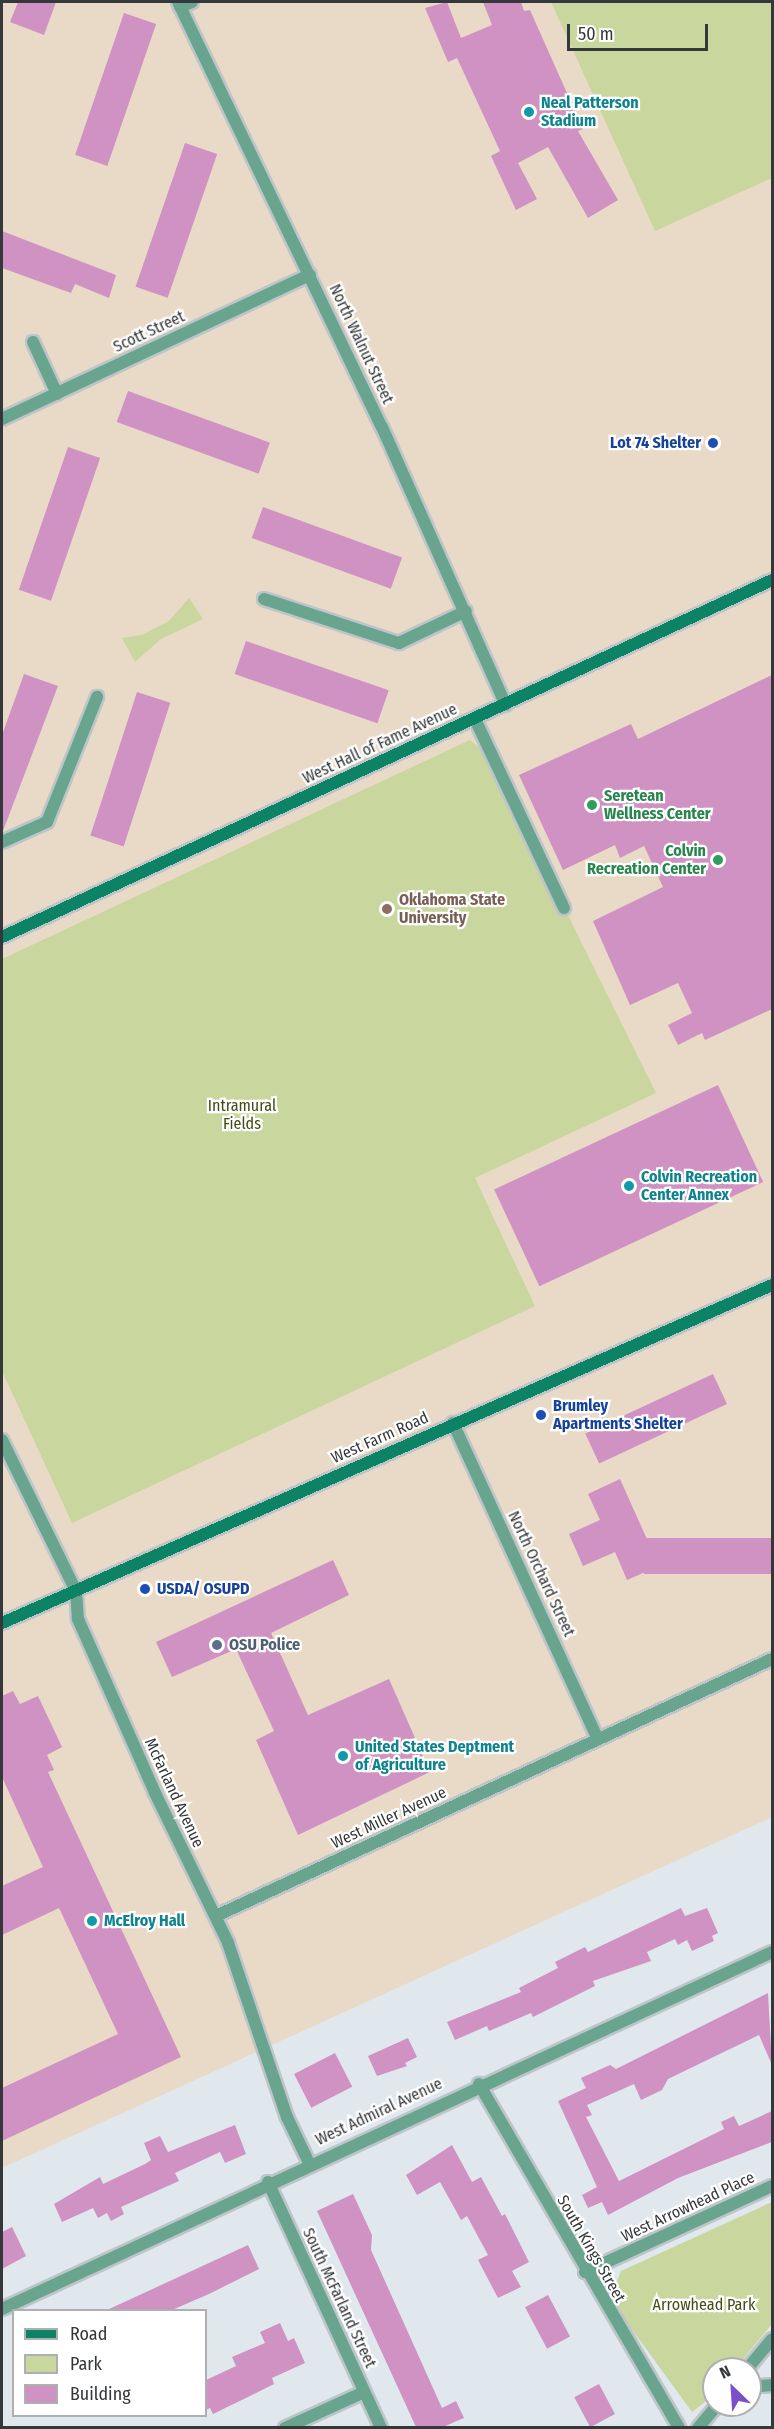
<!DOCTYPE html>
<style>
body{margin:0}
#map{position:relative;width:774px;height:2429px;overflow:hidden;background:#e0e8ed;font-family:"Fira Sans Condensed",sans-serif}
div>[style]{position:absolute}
.education>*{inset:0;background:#e9dac7}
.green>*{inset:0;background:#c9d69d}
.building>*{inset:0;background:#cf92c3;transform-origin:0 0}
.roads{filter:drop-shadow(2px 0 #bec5c9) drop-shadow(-2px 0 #bec5c9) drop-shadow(0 2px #bec5c9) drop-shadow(0 -2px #bec5c9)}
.lane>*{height:12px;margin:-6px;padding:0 6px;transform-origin:6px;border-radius:6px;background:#69a58e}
.street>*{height:12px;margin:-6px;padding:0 6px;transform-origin:6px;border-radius:6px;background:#69a58e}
.secondary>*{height:12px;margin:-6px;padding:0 6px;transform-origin:6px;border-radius:6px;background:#0b8364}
.dots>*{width:16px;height:16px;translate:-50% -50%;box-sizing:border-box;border:3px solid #fff;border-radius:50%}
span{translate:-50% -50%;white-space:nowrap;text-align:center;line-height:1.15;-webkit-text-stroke:4.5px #fff;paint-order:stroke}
.culture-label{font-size:16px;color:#0d838f;font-weight:700}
.left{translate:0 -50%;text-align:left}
.street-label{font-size:16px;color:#35383a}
.transit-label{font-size:16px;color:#164399;font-weight:700}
.right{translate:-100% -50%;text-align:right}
.leisure-label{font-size:16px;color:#27864d;font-weight:700}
.education-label{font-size:16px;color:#785e54;font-weight:700}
.park-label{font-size:16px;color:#434c16}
.service-label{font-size:16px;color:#4e5e75;font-weight:700}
.frame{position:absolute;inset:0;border:3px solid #35383a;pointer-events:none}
.legend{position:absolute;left:12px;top:2309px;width:195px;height:108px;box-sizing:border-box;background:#fff;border:2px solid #aeafb0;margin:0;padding:8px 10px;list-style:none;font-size:18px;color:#35383a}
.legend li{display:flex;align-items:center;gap:12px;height:30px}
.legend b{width:30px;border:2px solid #aeafb0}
.north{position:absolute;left:702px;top:2357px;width:60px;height:60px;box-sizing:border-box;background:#fff;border:2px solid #aeafb0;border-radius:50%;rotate:335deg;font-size:16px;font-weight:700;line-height:24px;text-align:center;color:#35383a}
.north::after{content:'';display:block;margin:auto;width:21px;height:27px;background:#7a4fc7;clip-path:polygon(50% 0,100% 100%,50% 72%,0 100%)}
.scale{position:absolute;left:567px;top:24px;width:141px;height:27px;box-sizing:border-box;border:3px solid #35383a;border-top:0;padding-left:8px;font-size:18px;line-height:21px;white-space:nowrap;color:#35383a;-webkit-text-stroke:4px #fff;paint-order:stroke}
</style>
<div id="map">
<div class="education">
<div style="clip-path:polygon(2px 2px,772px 2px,772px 1817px,2px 2168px)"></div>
</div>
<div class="green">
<div style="clip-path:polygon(551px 2px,772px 2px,772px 178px,655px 231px)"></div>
<div style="clip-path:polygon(189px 598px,203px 619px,161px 639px,135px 662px,122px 638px,142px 635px,169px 621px)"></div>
<div style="clip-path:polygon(470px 740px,489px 756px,656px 1093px,475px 1178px,535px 1306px,72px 1523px,2px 1371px,2px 959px)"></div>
<div style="clip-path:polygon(772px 2202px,772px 2324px,735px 2369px,714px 2369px,714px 2395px,692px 2412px,612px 2302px,616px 2284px,621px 2271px)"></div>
</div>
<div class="building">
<div style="clip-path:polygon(18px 2px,56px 2px,44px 35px,10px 22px)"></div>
<div style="clip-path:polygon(447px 2px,461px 38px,492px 25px,483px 2px,521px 2px,524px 11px,530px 10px,583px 129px,578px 131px,618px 200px,588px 218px,548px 147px,518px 163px,537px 199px,516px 210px,491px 156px,500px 151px,457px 58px,448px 62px,425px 8px)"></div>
<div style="left:124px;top:13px;width:34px;height:150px;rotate:19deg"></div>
<div style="left:185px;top:143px;width:34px;height:152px;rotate:19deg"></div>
<div style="clip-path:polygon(2px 231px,116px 275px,109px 298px,75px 284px,71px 293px,2px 268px)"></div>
<div style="left:128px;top:391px;width:151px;height:33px;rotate:20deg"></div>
<div style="left:68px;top:447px;width:34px;height:151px;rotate:19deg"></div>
<div style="left:263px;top:507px;width:148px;height:33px;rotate:20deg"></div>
<div style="left:246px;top:641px;width:151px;height:35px;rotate:19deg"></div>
<div style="clip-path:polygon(24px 674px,58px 686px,3px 831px,2px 735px)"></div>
<div style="clip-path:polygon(772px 675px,772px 1009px,705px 1040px,702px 1033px,678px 1045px,668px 1025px,692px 1013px,678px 983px,630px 1005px,593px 921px,663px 887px,644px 846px,620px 858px,615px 845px,563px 870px,519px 775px,631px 724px,638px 739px)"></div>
<div style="left:137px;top:692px;width:35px;height:151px;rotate:18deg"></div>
<div style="left:718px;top:1085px;width:107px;height:247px;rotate:65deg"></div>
<div style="left:713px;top:1374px;width:33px;height:141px;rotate:65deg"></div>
<div style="clip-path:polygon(620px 1479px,659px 1566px,627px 1580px,615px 1552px,583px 1566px,569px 1534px,600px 1520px,588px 1494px)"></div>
<div style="left:772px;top:1538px;width:36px;height:128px;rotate:90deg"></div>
<div style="clip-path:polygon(333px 1560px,349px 1595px,271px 1633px,308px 1715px,389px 1679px,430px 1772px,298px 1835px,256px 1740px,274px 1731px,236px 1649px,172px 1677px,156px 1642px)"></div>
<div style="clip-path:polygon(13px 1691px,20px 1704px,38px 1696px,62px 1747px,47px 1755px,54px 1770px,48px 1772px,181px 2057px,2px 2141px,2px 2088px,118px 2034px,59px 1908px,2px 1935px,2px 1886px,43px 1867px,2px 1777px,2px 1696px)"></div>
<div style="clip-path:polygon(681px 1908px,685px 1916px,707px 1908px,718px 1933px,712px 1936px,714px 1941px,692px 1951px,687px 1940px,678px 1945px,675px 1939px,647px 1952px,651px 1961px,593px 1981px,595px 1986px,533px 2017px,531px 2013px,489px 2031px,487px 2026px,455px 2040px,447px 2022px,521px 1992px,519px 1988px,558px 1968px,555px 1962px,585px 1947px,588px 1952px)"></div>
<div style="clip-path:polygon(768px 1993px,772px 2065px,759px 2035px,668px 2079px,662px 2090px,641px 2100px,634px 2084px,587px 2105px,592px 2115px,586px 2117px,619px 2181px,724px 2129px,721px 2122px,734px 2116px,739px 2126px,772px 2111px,772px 2142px,678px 2178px,608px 2215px,602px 2202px,588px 2208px,582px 2195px,597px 2187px,558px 2101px,586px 2088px,581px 2078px,610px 2065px,616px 2069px)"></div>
<div style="clip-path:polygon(408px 2038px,417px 2057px,405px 2063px,407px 2066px,377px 2076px,368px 2056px)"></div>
<div style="left:335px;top:2053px;width:38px;height:46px;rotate:63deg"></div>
<div style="clip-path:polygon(235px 2125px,246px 2154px,225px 2163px,220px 2152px,175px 2173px,179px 2181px,121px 2207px,124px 2214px,111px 2221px,107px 2213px,98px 2218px,93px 2208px,62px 2222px,54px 2204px,100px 2177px,103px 2184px,145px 2164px,151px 2160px,144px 2143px,160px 2136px,168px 2152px)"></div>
<div style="clip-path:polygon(452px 2145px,472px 2182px,481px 2177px,502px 2216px,505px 2214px,529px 2262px,512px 2271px,521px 2287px,498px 2298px,478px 2260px,488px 2255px,467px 2216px,461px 2220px,440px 2182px,417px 2195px,406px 2175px)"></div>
<div style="clip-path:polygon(353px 2194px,372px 2235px,371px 2250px,442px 2408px,456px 2401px,464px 2418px,443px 2427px,416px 2427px,317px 2211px)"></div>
<div style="clip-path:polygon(12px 2227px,26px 2256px,2px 2269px,2px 2232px)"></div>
<div style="clip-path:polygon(248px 2245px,259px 2269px,209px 2294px,172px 2310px,107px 2310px)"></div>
<div style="left:548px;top:2295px;width:47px;height:26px;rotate:62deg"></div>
<div style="clip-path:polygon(280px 2323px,288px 2341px,294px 2338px,305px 2363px,272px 2378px,274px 2384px,252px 2395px,213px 2414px,210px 2408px,206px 2410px,206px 2380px,236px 2366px,232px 2357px,265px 2343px,260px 2332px)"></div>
<div style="left:599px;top:2384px;width:34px;height:28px;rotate:62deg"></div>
</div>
<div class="roads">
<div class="lane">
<div style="left:180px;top:7px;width:13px;rotate:-23deg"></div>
<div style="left:33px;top:342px;width:57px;rotate:65.2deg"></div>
<div style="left:264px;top:599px;width:142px;rotate:18.1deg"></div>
<div style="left:399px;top:643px;width:74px;rotate:-25.5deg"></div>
<div style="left:475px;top:719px;width:209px;rotate:64.8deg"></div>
<div style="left:2px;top:842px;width:49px;rotate:-24deg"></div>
<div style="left:47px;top:822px;width:135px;rotate:-68.2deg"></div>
<div style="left:453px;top:1423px;width:348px;rotate:65.4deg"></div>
<div style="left:216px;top:1916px;width:613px;rotate:-24.81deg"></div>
</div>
<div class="street">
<div style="left:178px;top:2px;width:471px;rotate:64.4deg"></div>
<div style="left:382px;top:427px;width:304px;rotate:66deg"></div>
<div style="left:2px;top:419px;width:340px;rotate:-25.1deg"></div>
<div style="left:2px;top:1440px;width:168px;rotate:63.9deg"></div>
<div style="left:76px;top:1591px;width:28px;rotate:86deg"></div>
<div style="left:78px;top:1619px;width:190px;rotate:66.1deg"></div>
<div style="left:155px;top:1793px;width:167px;rotate:64deg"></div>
<div style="left:228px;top:1943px;width:184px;rotate:71.3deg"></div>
<div style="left:287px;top:2117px;width:51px;rotate:64.4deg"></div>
<div style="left:479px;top:2084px;width:398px;rotate:59.8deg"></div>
<div style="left:268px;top:2182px;width:271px;rotate:65.3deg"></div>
<div style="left:585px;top:2272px;width:206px;rotate:-24.7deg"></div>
<div style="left:2px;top:2309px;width:849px;rotate:-24.87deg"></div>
<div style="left:747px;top:2369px;width:39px;rotate:-50deg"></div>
<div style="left:750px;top:2387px;width:22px;rotate:-5deg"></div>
<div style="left:285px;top:2428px;width:87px;rotate:-24.5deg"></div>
<div style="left:698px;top:2428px;width:30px;rotate:-50deg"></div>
</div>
<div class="secondary">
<div style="left:2px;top:937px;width:849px;rotate:-24.87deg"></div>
<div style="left:2px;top:1623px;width:841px;rotate:-23.7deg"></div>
</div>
</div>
<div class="dots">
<div style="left:529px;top:112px;background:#0f9aa8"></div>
<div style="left:713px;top:443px;background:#1a4fb4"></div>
<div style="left:592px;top:805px;background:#2e9e5b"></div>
<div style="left:718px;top:860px;background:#2e9e5b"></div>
<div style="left:387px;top:909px;background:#8d6e63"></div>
<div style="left:629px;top:1186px;background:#0f9aa8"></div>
<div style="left:541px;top:1415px;background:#1a4fb4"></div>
<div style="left:145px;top:1589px;background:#1a4fb4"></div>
<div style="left:217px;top:1645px;background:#5c6f8a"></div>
<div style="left:343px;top:1756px;background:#0f9aa8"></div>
<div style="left:92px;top:1921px;background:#0f9aa8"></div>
</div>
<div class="culture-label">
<span class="left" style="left:541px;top:112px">Neal Patterson<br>Stadium</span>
<span class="left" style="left:641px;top:1186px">Colvin Recreation<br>Center Annex</span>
<span class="left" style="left:355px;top:1756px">United States Deptment<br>of Agriculture</span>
<span class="left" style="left:104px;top:1921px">McElroy Hall</span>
</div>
<div class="street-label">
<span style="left:149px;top:332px;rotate:-25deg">Scott Street</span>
<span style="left:361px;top:344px;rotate:65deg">North Walnut Street</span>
<span style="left:380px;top:744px;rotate:-25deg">West Hall of Fame Avenue</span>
<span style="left:380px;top:1438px;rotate:-24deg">West Farm Road</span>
<span style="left:541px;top:1574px;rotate:65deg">North Orchard Street</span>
<span style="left:174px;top:1793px;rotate:65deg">McFarland Avenue</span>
<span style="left:389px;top:1818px;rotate:-25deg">West Miller Avenue</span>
<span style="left:379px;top:2112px;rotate:-25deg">West Admiral Avenue</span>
<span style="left:688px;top:2207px;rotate:-25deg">West Arrowhead Place</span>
<span style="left:591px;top:2249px;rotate:60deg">South Kings Street</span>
<span style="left:339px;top:2298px;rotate:65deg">South McFarland Street</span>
</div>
<div class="transit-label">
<span class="right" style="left:701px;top:443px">Lot 74 Shelter</span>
<span class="left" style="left:553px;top:1415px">Brumley<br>Apartments Shelter</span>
<span class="left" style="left:157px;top:1589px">USDA/ OSUPD</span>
</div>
<div class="leisure-label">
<span class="left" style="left:604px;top:805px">Seretean<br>Wellness Center</span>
<span class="right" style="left:706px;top:860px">Colvin<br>Recreation Center</span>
</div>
<div class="education-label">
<span class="left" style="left:399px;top:909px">Oklahoma State<br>University</span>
</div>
<div class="park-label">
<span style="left:242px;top:1115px">Intramural<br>Fields</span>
<span style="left:704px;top:2305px">Arrowhead Park</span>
</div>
<div class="service-label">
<span class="left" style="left:229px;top:1645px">OSU Police</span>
</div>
<div class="frame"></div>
<ul class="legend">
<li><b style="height:8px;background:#0b8364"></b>Road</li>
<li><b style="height:16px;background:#c9d69d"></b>Park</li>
<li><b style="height:16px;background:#cf92c3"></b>Building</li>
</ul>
<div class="north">N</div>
<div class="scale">50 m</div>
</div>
